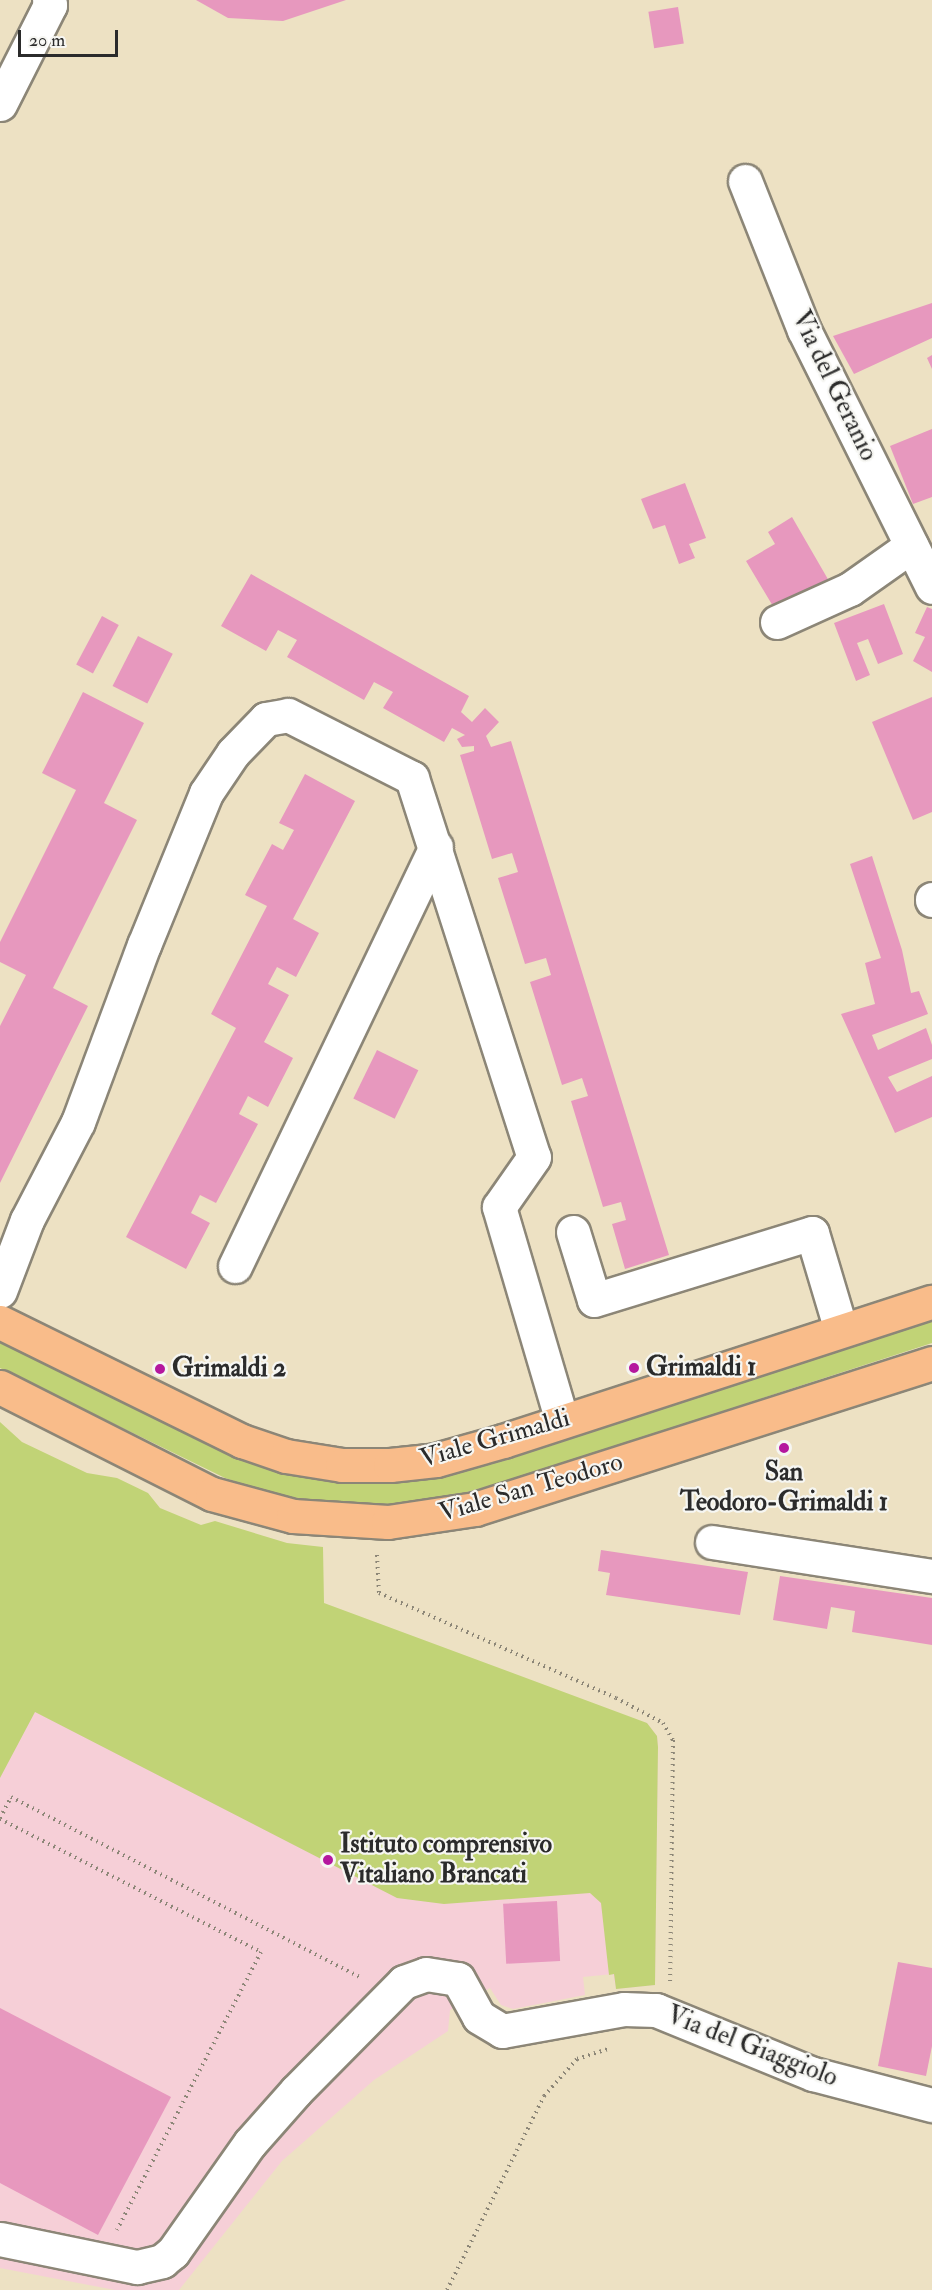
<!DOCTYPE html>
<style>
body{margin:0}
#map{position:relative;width:932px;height:2290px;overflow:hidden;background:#ede1c3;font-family:"IM FELL Double Pica",serif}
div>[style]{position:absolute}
.built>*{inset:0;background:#f6cfd7}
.green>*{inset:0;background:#c1d376}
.building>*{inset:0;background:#e798be;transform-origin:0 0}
.path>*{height:4px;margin-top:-2px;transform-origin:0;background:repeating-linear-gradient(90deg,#8c8677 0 1.5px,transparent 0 6px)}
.roads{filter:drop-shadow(2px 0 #8c8677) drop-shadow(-2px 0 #8c8677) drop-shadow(0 2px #8c8677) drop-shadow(0 -2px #8c8677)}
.minor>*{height:33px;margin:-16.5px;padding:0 16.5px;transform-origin:16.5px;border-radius:16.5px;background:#fff}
.major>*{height:33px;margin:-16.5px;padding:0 16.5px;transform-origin:16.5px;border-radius:16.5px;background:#f9bc8a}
.dots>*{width:16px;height:16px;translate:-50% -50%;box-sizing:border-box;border:3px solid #f6f6f2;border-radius:50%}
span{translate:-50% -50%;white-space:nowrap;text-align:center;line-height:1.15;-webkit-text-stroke:4.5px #f6f6f2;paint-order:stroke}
.street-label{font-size:26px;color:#2b2b2b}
.poi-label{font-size:26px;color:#2b2b2b;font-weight:700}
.left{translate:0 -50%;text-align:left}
.scale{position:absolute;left:18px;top:30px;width:100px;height:27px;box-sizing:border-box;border:3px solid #2b2b2b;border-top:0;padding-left:8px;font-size:18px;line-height:21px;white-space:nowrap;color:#2b2b2b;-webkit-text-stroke:4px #f6f6f2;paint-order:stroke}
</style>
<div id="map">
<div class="built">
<div style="clip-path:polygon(0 1546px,647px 1723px,657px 1736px,658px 1747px,655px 1985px,616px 1989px,613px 1974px,583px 1977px,585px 1995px,513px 2009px,501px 2005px,490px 1988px,450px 2010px,448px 2031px,374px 2080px,282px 2161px,179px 2290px,115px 2290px,0 2268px)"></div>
</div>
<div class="green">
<div style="clip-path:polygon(932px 1321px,932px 1343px,514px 1479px,442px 1499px,390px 1504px,336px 1503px,275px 1495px,225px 1478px,0 1368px,0 1342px,237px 1459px,283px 1474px,341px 1484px,392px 1484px,441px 1478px,510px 1459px)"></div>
<div style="clip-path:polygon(0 1422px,22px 1442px,87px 1473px,117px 1478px,148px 1493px,160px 1508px,201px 1525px,215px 1521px,287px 1543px,323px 1547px,324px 1603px,647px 1723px,657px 1736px,658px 1747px,655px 1985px,616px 1989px,614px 1974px,609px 1975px,601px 1903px,590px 1893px,444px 1904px,397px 1898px,35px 1712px,0 1778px)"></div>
</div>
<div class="building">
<div style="clip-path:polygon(196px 0,346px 0,283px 21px,228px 18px)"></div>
<div style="left:678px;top:7px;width:37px;height:30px;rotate:81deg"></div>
<div style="clip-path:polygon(932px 303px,932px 338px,854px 374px,833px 336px)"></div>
<div style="clip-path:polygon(932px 355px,932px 369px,927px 358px)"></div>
<div style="clip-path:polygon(932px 429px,932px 497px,913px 504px,890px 446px)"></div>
<div style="clip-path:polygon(685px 483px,706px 538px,689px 544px,695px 558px,679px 564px,665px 525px,653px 529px,641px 499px)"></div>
<div style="clip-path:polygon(792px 517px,829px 581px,777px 613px,746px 561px,775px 544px,768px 532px)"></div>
<div style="clip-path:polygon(251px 574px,469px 696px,461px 712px,472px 722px,485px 708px,499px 722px,486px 736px,491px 747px,511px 741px,669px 1255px,625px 1269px,612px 1224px,626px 1220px,621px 1202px,603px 1207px,571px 1101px,588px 1096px,582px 1078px,562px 1085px,530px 982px,551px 975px,546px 958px,525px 964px,498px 878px,518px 872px,512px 853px,492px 859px,460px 755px,474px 751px,474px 746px,462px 747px,457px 739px,465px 735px,452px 728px,444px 742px,383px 708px,393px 692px,374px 682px,364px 700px,287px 657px,297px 640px,278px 630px,266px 651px,221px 626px)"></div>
<div style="clip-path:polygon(884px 604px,903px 654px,878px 664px,868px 639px,857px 643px,870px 675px,856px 681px,834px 623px)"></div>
<div style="clip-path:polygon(927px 607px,932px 609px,932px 672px,913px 661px,925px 637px,915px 633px)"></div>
<div style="left:102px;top:616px;width:19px;height:55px;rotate:28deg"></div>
<div style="left:138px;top:636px;width:39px;height:56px;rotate:27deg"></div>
<div style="clip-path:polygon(83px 692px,144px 723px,104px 803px,137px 820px,53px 988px,88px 1006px,0 1183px,0 1026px,26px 975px,0 962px,0 942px,76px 790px,42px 773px)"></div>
<div style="clip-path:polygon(932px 697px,932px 812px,913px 820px,872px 722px)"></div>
<div style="clip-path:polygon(305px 774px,355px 801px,293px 919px,319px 933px,296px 977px,277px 967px,268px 984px,289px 995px,264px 1042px,293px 1058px,268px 1107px,248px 1096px,239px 1114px,258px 1124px,216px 1203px,200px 1195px,191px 1213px,210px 1223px,186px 1269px,126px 1237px,236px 1028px,211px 1014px,267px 906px,245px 895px,272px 844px,283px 850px,294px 830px,279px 823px)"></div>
<div style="clip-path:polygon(872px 856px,902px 950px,911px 993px,919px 991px,928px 1014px,872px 1035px,878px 1050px,926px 1028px,932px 1045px,932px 1059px,888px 1077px,897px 1092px,932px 1076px,932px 1117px,895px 1133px,841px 1014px,875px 1004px,865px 963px,881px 958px,850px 864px)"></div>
<div style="left:377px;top:1050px;width:46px;height:54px;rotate:26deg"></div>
<div style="clip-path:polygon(601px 1550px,748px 1572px,740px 1615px,606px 1595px,610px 1573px,598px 1571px)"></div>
<div style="clip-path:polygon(780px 1576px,932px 1598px,932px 1645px,852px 1632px,855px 1611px,831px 1607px,827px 1629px,773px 1620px)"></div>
<div style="left:557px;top:1901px;width:60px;height:54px;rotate:87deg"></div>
<div style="clip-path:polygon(898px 1962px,932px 1968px,932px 2046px,926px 2076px,878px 2066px)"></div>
<div style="clip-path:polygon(0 2008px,171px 2097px,98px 2235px,0 2183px)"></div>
</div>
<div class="path">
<div style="left:377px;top:1555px;width:38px;rotate:87deg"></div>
<div style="left:379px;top:1593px;width:259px;rotate:23.9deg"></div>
<div style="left:616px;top:1698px;width:53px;rotate:28deg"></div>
<div style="left:663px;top:1723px;width:20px;rotate:60deg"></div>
<div style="left:673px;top:1740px;width:241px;rotate:90.7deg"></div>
<div style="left:0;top:1818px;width:24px;rotate:-62deg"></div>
<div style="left:11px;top:1797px;width:395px;rotate:27.3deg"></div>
<div style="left:0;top:1819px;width:293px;rotate:27deg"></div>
<div style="left:261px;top:1952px;width:313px;rotate:117.4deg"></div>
<div style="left:447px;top:2290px;width:217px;rotate:-63.4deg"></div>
<div style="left:544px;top:2096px;width:50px;rotate:-48.3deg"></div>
<div style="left:577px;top:2059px;width:32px;rotate:-18deg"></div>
</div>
<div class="roads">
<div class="minor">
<div style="left:0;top:104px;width:111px;rotate:-63.2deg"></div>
<div style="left:50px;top:5px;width:5px;rotate:-101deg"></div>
<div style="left:745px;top:181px;width:160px;rotate:68.4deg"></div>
<div style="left:804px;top:330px;width:287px;rotate:63.5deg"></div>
<div style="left:777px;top:622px;width:80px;rotate:-24.3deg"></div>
<div style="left:850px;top:589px;width:75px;rotate:-35.2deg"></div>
<div style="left:932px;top:899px;width:1px;rotate:90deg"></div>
<div style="left:573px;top:1232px;width:71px;rotate:72.8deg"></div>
<div style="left:594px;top:1300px;width:228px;rotate:-17.1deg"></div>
<div style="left:812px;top:1233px;width:101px;rotate:73.4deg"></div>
<div style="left:235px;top:1266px;width:465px;rotate:-64.4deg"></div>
<div style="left:0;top:1291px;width:76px;rotate:-69.2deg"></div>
<div style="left:27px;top:1220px;width:110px;rotate:-62.5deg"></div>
<div style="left:78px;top:1122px;width:189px;rotate:-69.6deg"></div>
<div style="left:144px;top:945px;width:164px;rotate:-67.8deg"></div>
<div style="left:206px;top:793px;width:48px;rotate:-56deg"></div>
<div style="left:233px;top:753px;width:47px;rotate:-45.9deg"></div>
<div style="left:266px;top:719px;width:22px;rotate:-10deg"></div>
<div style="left:288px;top:715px;width:139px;rotate:26.9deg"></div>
<div style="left:412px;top:778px;width:398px;rotate:72.2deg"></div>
<div style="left:534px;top:1157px;width:61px;rotate:125deg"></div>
<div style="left:499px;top:1207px;width:223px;rotate:73.6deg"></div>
<div style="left:712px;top:1542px;width:223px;rotate:8.8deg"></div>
<div style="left:0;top:2239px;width:140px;rotate:11.6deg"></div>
<div style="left:137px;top:2267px;width:26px;rotate:-13deg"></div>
<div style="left:162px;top:2261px;width:14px;rotate:-39deg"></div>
<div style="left:173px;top:2252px;width:133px;rotate:-54.8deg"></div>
<div style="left:250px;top:2143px;width:69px;rotate:-48.5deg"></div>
<div style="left:296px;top:2091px;width:153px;rotate:-45.3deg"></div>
<div style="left:404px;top:1982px;width:23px;rotate:-20deg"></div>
<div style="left:426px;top:1974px;width:32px;rotate:9deg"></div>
<div style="left:458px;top:1979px;width:43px;rotate:61.1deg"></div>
<div style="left:479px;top:2017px;width:27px;rotate:31deg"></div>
<div style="left:502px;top:2031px;width:124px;rotate:-10.2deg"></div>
<div style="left:624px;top:2009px;width:32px;rotate:2deg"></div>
<div style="left:656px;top:2010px;width:170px;rotate:22.2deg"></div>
<div style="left:813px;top:2074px;width:123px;rotate:14.6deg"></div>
</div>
<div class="major">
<div style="left:0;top:1322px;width:270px;rotate:26.2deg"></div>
<div style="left:242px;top:1441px;width:46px;rotate:18.8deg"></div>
<div style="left:286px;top:1456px;width:57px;rotate:9.1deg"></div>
<div style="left:342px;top:1465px;width:48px"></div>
<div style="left:390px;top:1465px;width:46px;rotate:-6.2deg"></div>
<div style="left:436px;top:1460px;width:70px;rotate:-15.8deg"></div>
<div style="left:503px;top:1441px;width:451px;rotate:-18deg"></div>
<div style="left:0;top:1387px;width:237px;rotate:26.8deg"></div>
<div style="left:212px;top:1494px;width:84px;rotate:15.2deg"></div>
<div style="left:293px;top:1516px;width:95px;rotate:3.6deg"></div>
<div style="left:388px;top:1522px;width:88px;rotate:-8.5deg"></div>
<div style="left:475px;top:1509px;width:480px;rotate:-17.7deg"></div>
</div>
</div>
<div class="dots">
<div style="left:634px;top:1368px;background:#b5179e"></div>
<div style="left:160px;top:1369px;background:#b5179e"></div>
<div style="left:784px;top:1448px;background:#b5179e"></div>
<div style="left:328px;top:1860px;background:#b5179e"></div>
</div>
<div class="street-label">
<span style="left:834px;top:386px;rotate:64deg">Via del Geranio</span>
<span style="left:495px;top:1439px;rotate:-16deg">Viale Grimaldi</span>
<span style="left:531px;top:1488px;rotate:-16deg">Viale San Teodoro</span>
<span style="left:752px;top:2047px;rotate:21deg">Via del Giaggiolo</span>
</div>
<div class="poi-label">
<span class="left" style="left:646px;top:1368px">Grimaldi 1</span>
<span class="left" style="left:172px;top:1369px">Grimaldi 2</span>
<span style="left:784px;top:1488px">San<br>Teodoro-Grimaldi 1</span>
<span class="left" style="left:340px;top:1860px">Istituto comprensivo<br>Vitaliano Brancati</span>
</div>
<div class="scale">20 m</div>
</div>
